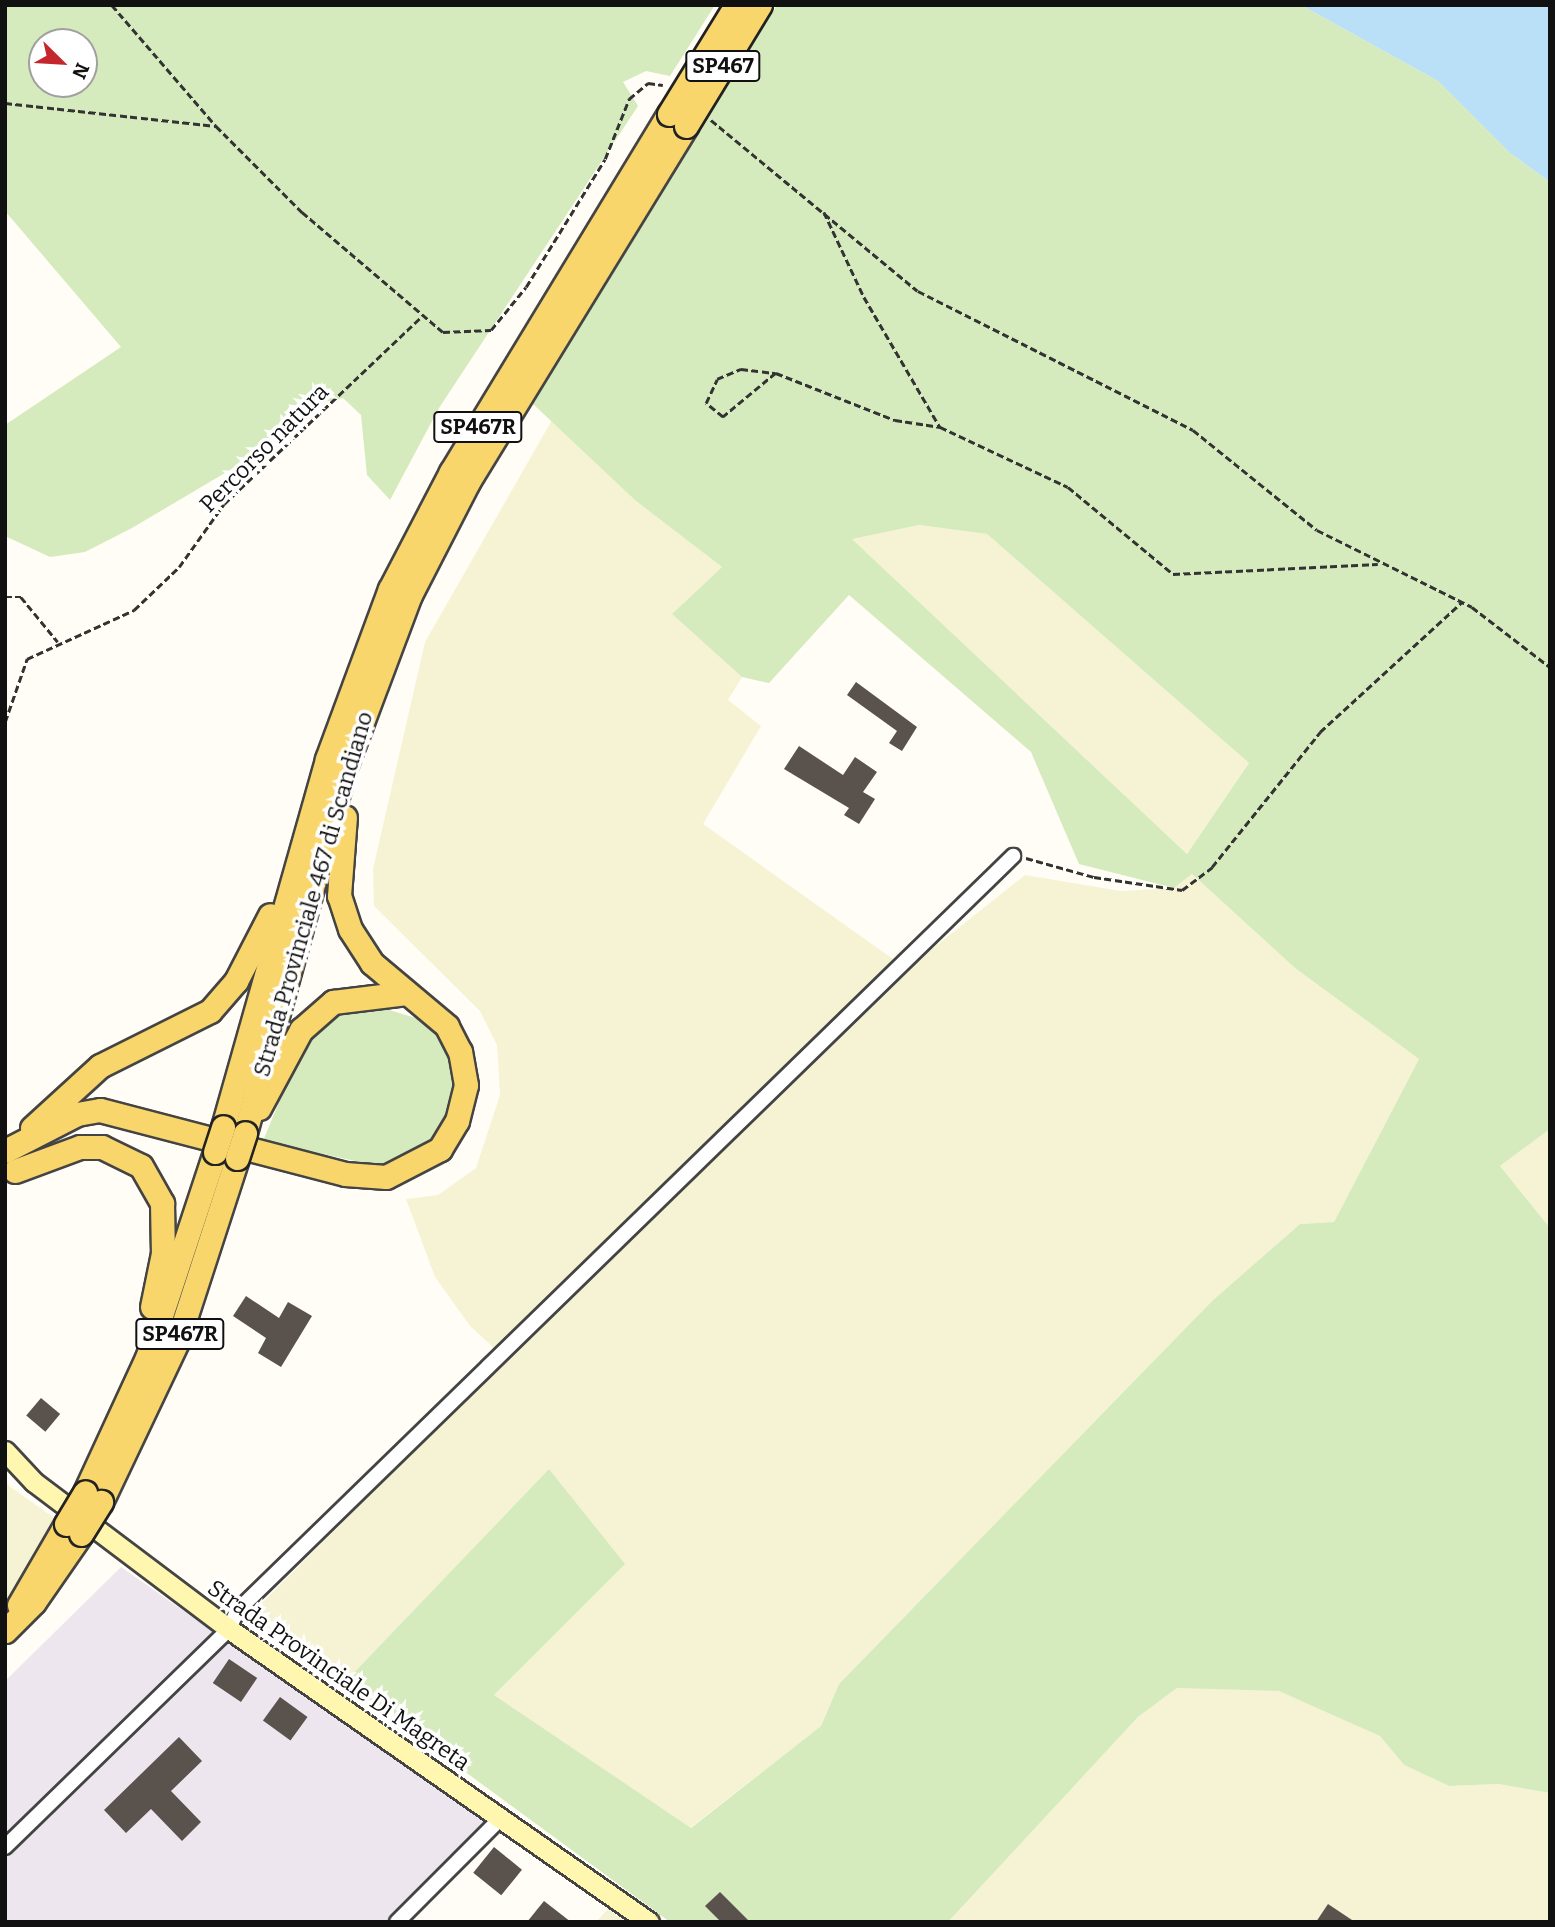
<!DOCTYPE html>
<style>
body{margin:0}
#map{position:relative;width:1555px;height:1927px;overflow:hidden;background:#fffdf5;font-family:Bitter,serif}
div>[style]{position:absolute}
.industrial>*{inset:0;background:#eee6ef}
.farmland>*{inset:0;background:#f6f3d4}
.green>*{inset:0;background:#d5ebbd}
.water>*{inset:0;background:#b9e0f7}
.building>*{inset:0;background:#5a524d;transform-origin:0 0}
.path>*{height:2.5px;margin-top:-1.25px;transform-origin:0;background:repeating-linear-gradient(90deg,#333 0 7px,transparent 0 10.5px)}
.roads{filter:drop-shadow(2px 0 #444) drop-shadow(-2px 0 #444) drop-shadow(0 2px #444) drop-shadow(0 -2px #444)}
.minor>*{height:14px;margin:-7px;padding:0 7px;transform-origin:7px;border-radius:7px;background:#fff}
.secondary>*{height:19px;margin:-9.5px;padding:0 9.5px;transform-origin:9.5px;border-radius:9.5px;background:#fff6b0}
.primary>*{height:23px;margin:-11.5px;padding:0 11.5px;transform-origin:11.5px;border-radius:11.5px;background:#f9d66b}
.bridges{filter:drop-shadow(2px 0 #222) drop-shadow(-2px 0 #222) drop-shadow(0 2px #222) drop-shadow(0 -2px #222)}
.primary-bridge>*{height:23px;margin:-11.5px;padding:0 11.5px;transform-origin:11.5px;border-radius:11.5px;background:#f9d66b}
span{translate:-50% -50%;white-space:nowrap;text-align:center;line-height:1.15;-webkit-text-stroke:7px #fff;paint-order:stroke}
.shield-label span{padding:2px 5px;background:#fff;border:2px solid;border-radius:5px;-webkit-text-stroke-width:0}
.shield-label{font-size:21px;color:#111;font-weight:700}
.street-label{font-size:23px;color:#111}
.frame{position:absolute;inset:0;border:7px solid #111;pointer-events:none}
.north{position:absolute;left:28px;top:28px;width:70px;height:70px;box-sizing:border-box;background:#fff;border:2px solid #a0a0a0;border-radius:50%;rotate:114deg;font-size:19px;font-weight:700;line-height:28px;text-align:center;color:#111}
.north::after{content:'';display:block;margin:auto;width:24px;height:32px;background:#c4262e;clip-path:polygon(50% 0,100% 100%,50% 72%,0 100%)}
</style>
<div id="map">
<div class="industrial">
<div style="clip-path:polygon(121px 1567px,500px 1833px,411px 1922px,5px 1922px,5px 1681px)"></div>
</div>
<div class="farmland">
<div style="clip-path:polygon(552px 420px,636px 501px,722px 567px,672px 614px,742px 677px,728px 700px,761px 726px,703px 824px,907px 969px,1025px 875px,1121px 891px,1174px 888px,1192px 874px,1295px 968px,1419px 1059px,1334px 1222px,1300px 1224px,1212px 1301px,839px 1684px,821px 1726px,690px 1828px,494px 1695px,624px 1564px,549px 1469px,344px 1683px,249px 1616px,506px 1359px,470px 1326px,435px 1277px,406px 1199px,438px 1195px,476px 1168px,500px 1095px,497px 1045px,480px 1011px,374px 906px,373px 869px,425px 642px)"></div>
<div style="clip-path:polygon(919px 525px,987px 534px,1249px 763px,1187px 854px,851px 538px)"></div>
<div style="clip-path:polygon(1550px 1129px,1550px 1228px,1500px 1166px)"></div>
<div style="clip-path:polygon(5px 1483px,74px 1532px,5px 1628px)"></div>
<div style="clip-path:polygon(1219px 1686px,1279px 1691px,1326px 1710px,1380px 1736px,1404px 1765px,1449px 1786px,1498px 1784px,1550px 1793px,1550px 1922px,948px 1922px,1138px 1717px,1177px 1688px)"></div>
<div style="clip-path:polygon(608px 1909px,626px 1922px,596px 1922px)"></div>
</div>
<div class="green">
<div style="clip-path:polygon(evenodd,5px 5px,715px 5px,670px 76px,646px 71px,623px 82px,638px 106px,439px 408px,390px 500px,367px 475px,361px 415px,343px 398px,311px 405px,230px 470px,132px 528px,85px 552px,50px 557px,5px 536px,5px 425px,121px 347px,5px 211px,5px 5px,42px 42px,84px 42px,84px 84px,42px 84px,42px 42px)"></div>
<div style="clip-path:polygon(evenodd,777px 5px,1301px 5px,1438px 81px,1510px 153px,1550px 182px,1550px 1129px,1500px 1166px,1550px 1228px,1550px 1793px,1498px 1784px,1449px 1786px,1404px 1765px,1380px 1736px,1279px 1691px,1177px 1688px,1138px 1717px,948px 1922px,670px 1922px,344px 1683px,549px 1469px,625px 1564px,494px 1695px,691px 1828px,821px 1726px,839px 1684px,1212px 1301px,1300px 1224px,1334px 1222px,1419px 1059px,1295px 968px,1192px 874px,1174px 888px,1079px 864px,1031px 752px,849px 595px,769px 683px,742px 677px,672px 614px,722px 567px,636px 501px,533px 404px,777px 5px,919px 525px,987px 534px,1249px 763px,1187px 854px,852px 539px,919px 525px)"></div>
<div style="clip-path:polygon(364px 1002px,425px 1021px,445px 1047px,455px 1077px,451px 1109px,435px 1137px,383px 1167px,263px 1141px,308px 1032px)"></div>
</div>
<div class="water">
<div style="clip-path:polygon(1301px 5px,1550px 5px,1550px 182px,1510px 153px,1438px 81px)"></div>
</div>
<div class="building">
<div style="clip-path:polygon(856px 682px,917px 727px,902px 751px,889px 743px,897px 731px,847px 695px)"></div>
<div style="clip-path:polygon(799px 746px,843px 775px,855px 757px,877px 772px,863px 792px,875px 799px,859px 824px,844px 815px,849px 808px,784px 769px)"></div>
<div style="clip-path:polygon(246px 1296px,279px 1318px,288px 1302px,312px 1316px,281px 1367px,258px 1353px,266px 1338px,233px 1316px)"></div>
<div style="left:41px;top:1398px;width:25px;height:23px;rotate:40deg"></div>
<div style="left:229px;top:1659px;width:34px;height:29px;rotate:34deg"></div>
<div style="left:280px;top:1697px;width:34px;height:29px;rotate:36deg"></div>
<div style="clip-path:polygon(179px 1737px,202px 1761px,171px 1791px,201px 1822px,182px 1841px,151px 1809px,126px 1833px,104px 1810px)"></div>
<div style="left:494px;top:1847px;width:36px;height:33px;rotate:39deg"></div>
<div style="clip-path:polygon(720px 1892px,750px 1922px,721px 1922px,705px 1906px)"></div>
<div style="clip-path:polygon(544px 1901px,571px 1922px,527px 1922px)"></div>
<div style="clip-path:polygon(1328px 1904px,1355px 1922px,1316px 1922px)"></div>
</div>
<div class="path">
<div style="left:112px;top:5px;width:160px;rotate:49.3deg"></div>
<div style="left:216px;top:126px;width:122px;rotate:45deg"></div>
<div style="left:302px;top:212px;width:185px;rotate:40.4deg"></div>
<div style="left:443px;top:332px;width:48px;rotate:-2.4deg"></div>
<div style="left:491px;top:330px;width:55px;rotate:-50.9deg"></div>
<div style="left:526px;top:287px;width:150px;rotate:-58.3deg"></div>
<div style="left:605px;top:159px;width:65px;rotate:-68.2deg"></div>
<div style="left:629px;top:99px;width:25px;rotate:-40deg"></div>
<div style="left:648px;top:83px;width:15px;rotate:8deg"></div>
<div style="left:5px;top:103px;width:212px;rotate:6.2deg"></div>
<div style="left:711px;top:120px;width:268px;rotate:39.6deg"></div>
<div style="left:918px;top:291px;width:308px;rotate:26.8deg"></div>
<div style="left:1193px;top:430px;width:159px;rotate:38.9deg"></div>
<div style="left:1317px;top:530px;width:173px;rotate:26.4deg"></div>
<div style="left:1472px;top:607px;width:98px;rotate:37.6deg"></div>
<div style="left:824px;top:212px;width:94px;rotate:64.8deg"></div>
<div style="left:864px;top:297px;width:151px;rotate:59.7deg"></div>
<div style="left:940px;top:427px;width:141px;rotate:25.1deg"></div>
<div style="left:1068px;top:487px;width:136px;rotate:39.6deg"></div>
<div style="left:1173px;top:574px;width:205px;rotate:-2.8deg"></div>
<div style="left:776px;top:373px;width:69px;rotate:140.3deg"></div>
<div style="left:723px;top:417px;width:22px;rotate:-141deg"></div>
<div style="left:706px;top:403px;width:26px;rotate:-65deg"></div>
<div style="left:717px;top:379px;width:26px;rotate:-23deg"></div>
<div style="left:741px;top:369px;width:35px;rotate:7deg"></div>
<div style="left:776px;top:373px;width:128px;rotate:21.6deg"></div>
<div style="left:895px;top:420px;width:46px;rotate:8.8deg"></div>
<div style="left:5px;top:597px;width:16px"></div>
<div style="left:21px;top:597px;width:58px;rotate:50.6deg"></div>
<div style="left:5px;top:722px;width:67px;rotate:-70.8deg"></div>
<div style="left:27px;top:659px;width:118px;rotate:-24.6deg"></div>
<div style="left:134px;top:610px;width:62px;rotate:-43.7deg"></div>
<div style="left:179px;top:567px;width:77px;rotate:-54.5deg"></div>
<div style="left:224px;top:504px;width:273px;rotate:-43.5deg"></div>
<div style="left:1026px;top:858px;width:71px;rotate:15.6deg"></div>
<div style="left:1094px;top:877px;width:89px;rotate:8.4deg"></div>
<div style="left:1182px;top:890px;width:38px;rotate:-37deg"></div>
<div style="left:1212px;top:867px;width:173px;rotate:-51.3deg"></div>
<div style="left:1320px;top:732px;width:193px;rotate:-42.5deg"></div>
</div>
<div class="roads">
<div class="minor">
<div style="left:5px;top:1847px;width:313px;rotate:-44.2deg"></div>
<div style="left:229px;top:1629px;width:20px;rotate:-66deg"></div>
<div style="left:237px;top:1611px;width:1083px;rotate:-44.21deg"></div>
<div style="left:397px;top:1922px;width:146px;rotate:-45deg"></div>
</div>
<div class="secondary">
<div style="left:5px;top:1451px;width:42px;rotate:46.9deg"></div>
<div style="left:34px;top:1482px;width:244px;rotate:37deg"></div>
<div style="left:229px;top:1629px;width:512px;rotate:34.9deg"></div>
</div>
<div class="primary">
<div style="left:259px;top:1108px;width:89px;rotate:-61.7deg"></div>
<div style="left:301px;top:1030px;width:43px;rotate:-41.2deg"></div>
<div style="left:333px;top:1002px;width:74px;rotate:-7deg"></div>
<div style="left:223px;top:1127px;width:382px;rotate:-74.2deg"></div>
<div style="left:327px;top:759px;width:181px;rotate:-69.7deg"></div>
<div style="left:390px;top:589px;width:132px;rotate:-62.5deg"></div>
<div style="left:451px;top:472px;width:419px;rotate:-58.7deg"></div>
<div style="left:32px;top:1128px;width:92px;rotate:-42.4deg"></div>
<div style="left:100px;top:1066px;width:123px;rotate:-26.6deg"></div>
<div style="left:210px;top:1011px;width:40px;rotate:-49deg"></div>
<div style="left:236px;top:981px;width:74px;rotate:-62.7deg"></div>
<div style="left:245px;top:1133px;width:382px;rotate:-74.7deg"></div>
<div style="left:346px;top:765px;width:182px;rotate:-69.4deg"></div>
<div style="left:410px;top:595px;width:127px;rotate:-62.8deg"></div>
<div style="left:468px;top:482px;width:417px;rotate:-58.5deg"></div>
<div style="left:5px;top:1151px;width:81px;rotate:-27.2deg"></div>
<div style="left:77px;top:1114px;width:23px;rotate:-10deg"></div>
<div style="left:100px;top:1110px;width:253px;rotate:14.6deg"></div>
<div style="left:345px;top:1174px;width:41px;rotate:4.2deg"></div>
<div style="left:386px;top:1177px;width:61px;rotate:-27.4deg"></div>
<div style="left:440px;top:1149px;width:33px;rotate:-59deg"></div>
<div style="left:457px;top:1121px;width:37px;rotate:-76deg"></div>
<div style="left:466px;top:1085px;width:34px;rotate:-100deg"></div>
<div style="left:460px;top:1052px;width:29px;rotate:-117deg"></div>
<div style="left:447px;top:1026px;width:98px;rotate:-140deg"></div>
<div style="left:372px;top:963px;width:40px;rotate:-122.9deg"></div>
<div style="left:350px;top:929px;width:35px;rotate:-108deg"></div>
<div style="left:339px;top:896px;width:79px;rotate:-85.7deg"></div>
<div style="left:15px;top:1171px;width:69px;rotate:-20.3deg"></div>
<div style="left:80px;top:1147px;width:22px"></div>
<div style="left:102px;top:1147px;width:43px;rotate:26deg"></div>
<div style="left:141px;top:1166px;width:43px;rotate:60.4deg"></div>
<div style="left:162px;top:1203px;width:50px;rotate:88.9deg"></div>
<div style="left:163px;top:1253px;width:55px;rotate:101.5deg"></div>
<div style="left:85px;top:1492px;width:148px;rotate:-65.2deg"></div>
<div style="left:147px;top:1358px;width:217px;rotate:-71.7deg"></div>
<div style="left:101px;top:1502px;width:179px;rotate:-64.6deg"></div>
<div style="left:178px;top:1340px;width:191px;rotate:-72deg"></div>
<div style="left:19px;top:1605px;width:94px;rotate:-59.9deg"></div>
<div style="left:5px;top:1631px;width:41px;rotate:-45deg"></div>
<div style="left:34px;top:1602px;width:83px;rotate:-55.3deg"></div>
</div>
</div>
<div class="bridges">
<div class="primary-bridge">
<div style="left:669px;top:114px;width:128px;rotate:-58.4deg"></div>
<div style="left:686px;top:126px;width:142px;rotate:-58.6deg"></div>
<div style="left:215px;top:1152px;width:26px;rotate:-72deg"></div>
<div style="left:237px;top:1158px;width:26px;rotate:-72deg"></div>
<div style="left:66px;top:1524px;width:37px;rotate:-59deg"></div>
<div style="left:81px;top:1534px;width:38px;rotate:-58deg"></div>
</div>
</div>
<div class="shield-label">
<span style="left:723px;top:66px">SP467</span>
<span style="left:478px;top:427px">SP467R</span>
<span style="left:180px;top:1334px">SP467R</span>
</div>
<div class="street-label">
<span style="left:264px;top:448px;rotate:-45deg">Percorso natura</span>
<span style="left:313px;top:894px;rotate:-74deg">Strada Provinciale 467 di Scandiano</span>
<span style="left:339px;top:1675px;rotate:35deg">Strada Provinciale Di Magreta</span>
</div>
<div class="frame"></div>
<div class="north">N</div>
</div>
